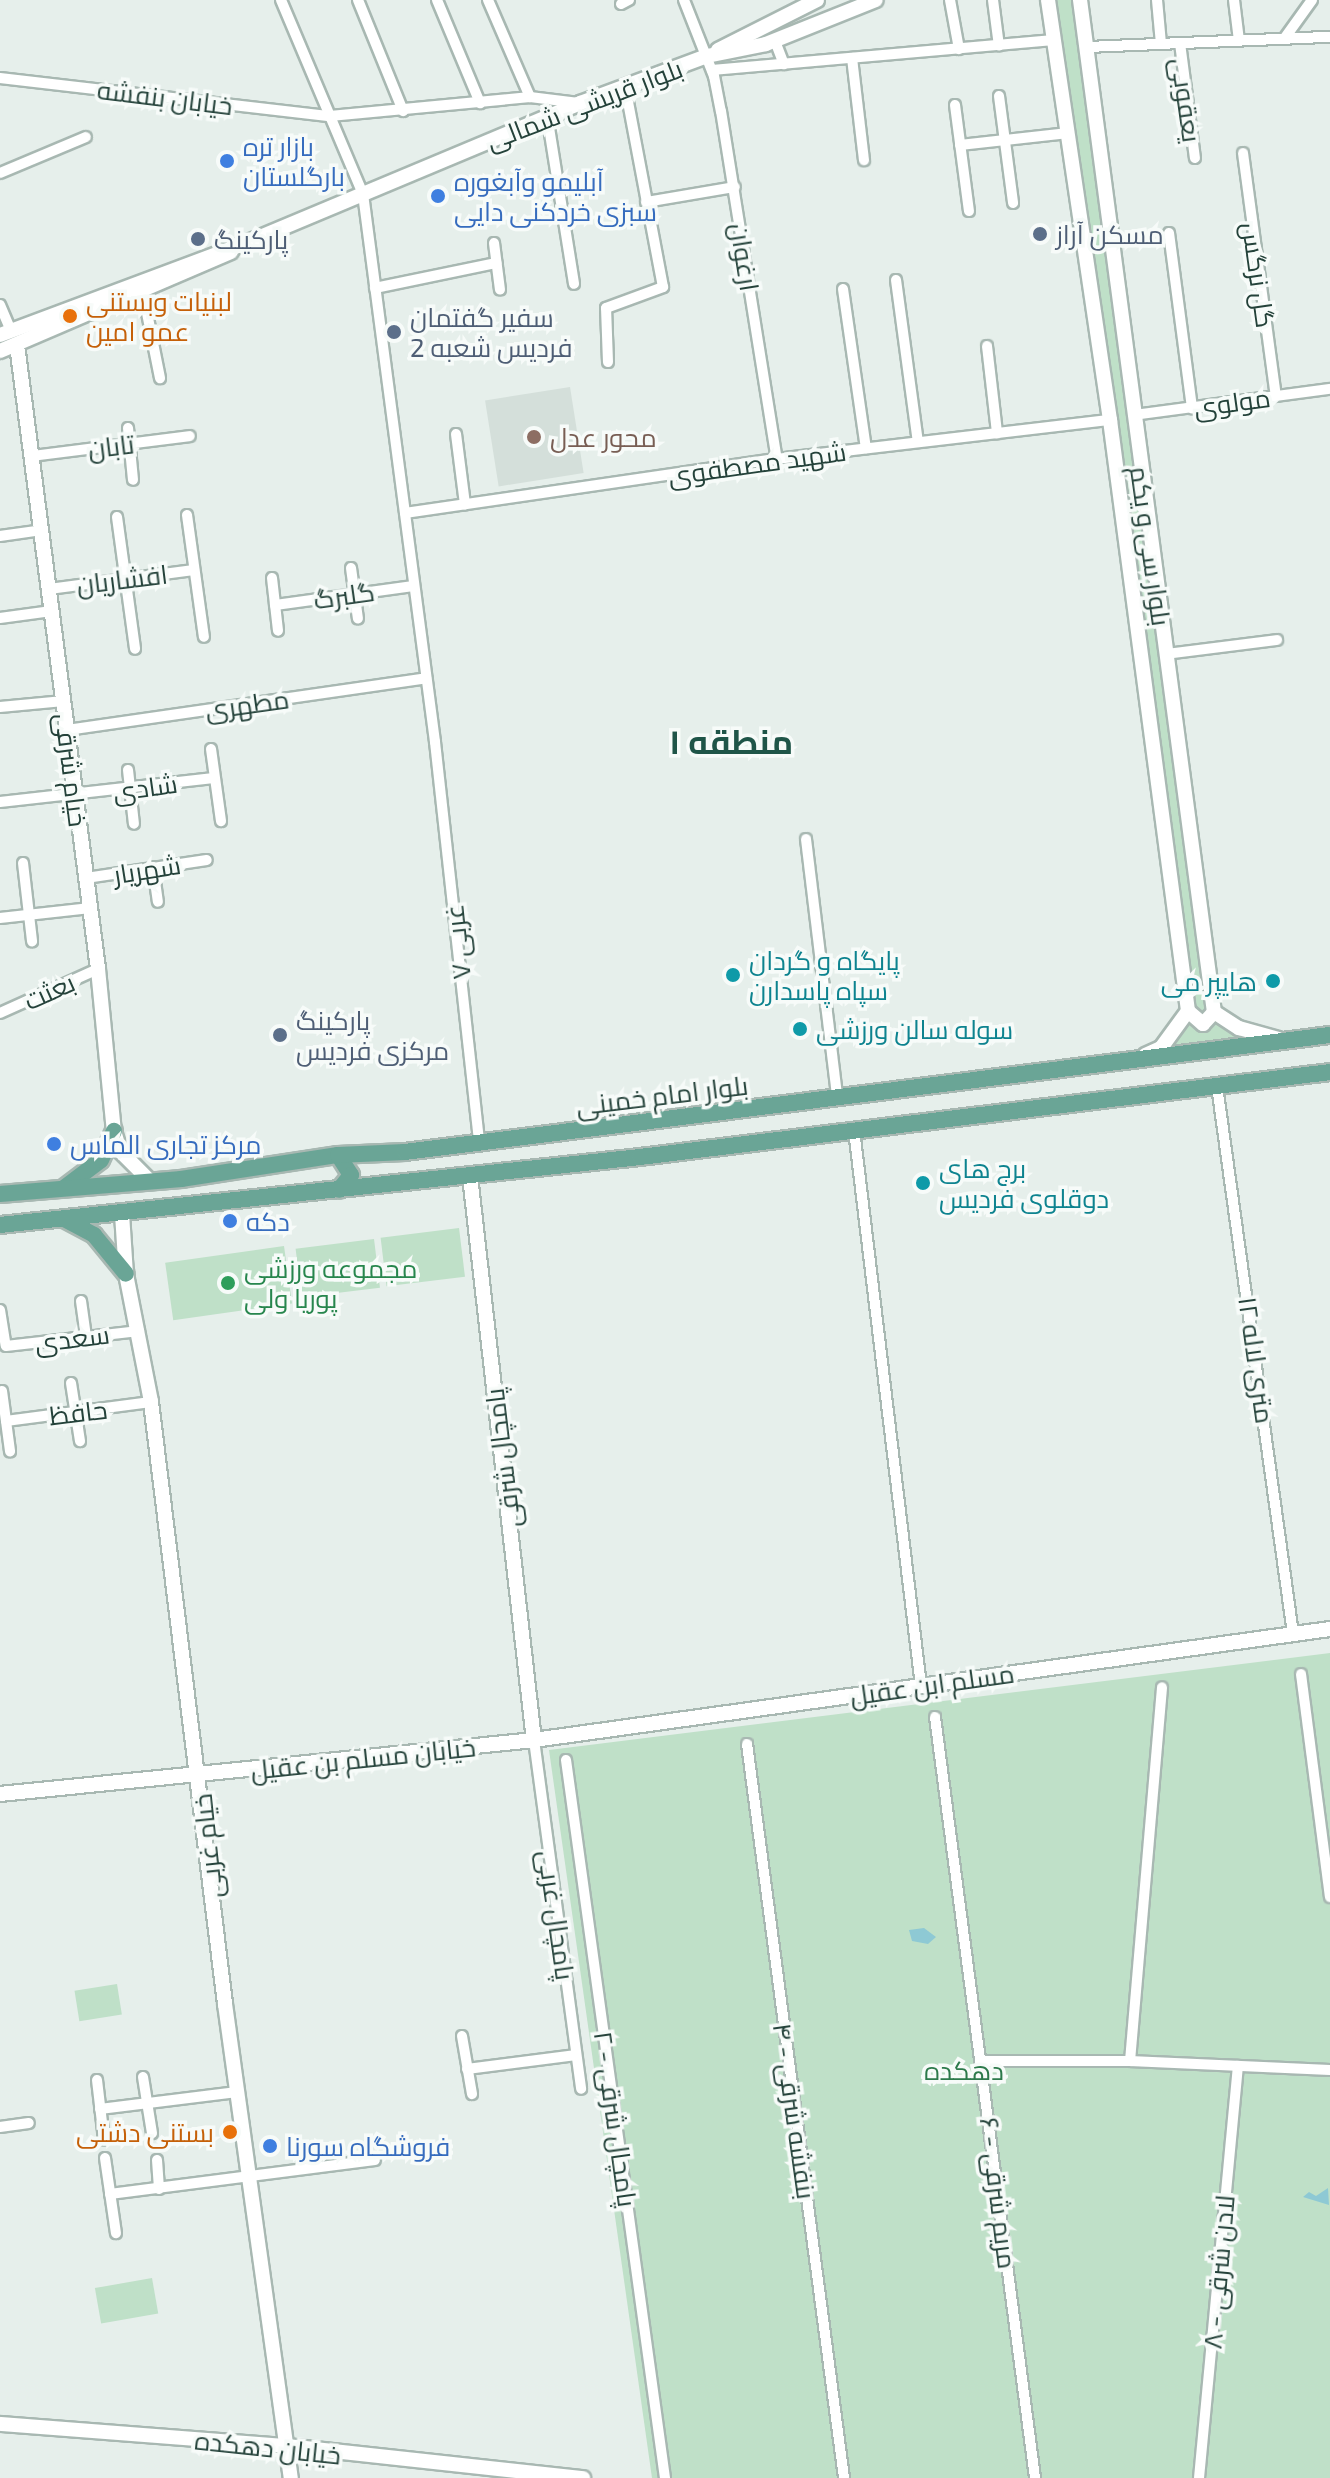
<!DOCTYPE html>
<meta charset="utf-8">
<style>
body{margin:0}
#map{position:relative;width:1330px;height:2478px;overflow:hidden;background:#e6efeb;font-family:"Exo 2",Cairo,sans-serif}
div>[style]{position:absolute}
.built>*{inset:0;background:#d4dfda;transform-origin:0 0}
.green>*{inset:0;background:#bfe0c8;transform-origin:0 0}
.water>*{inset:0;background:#8ec9d4}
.roads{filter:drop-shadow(2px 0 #a8b8b2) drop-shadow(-2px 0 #a8b8b2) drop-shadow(0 2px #a8b8b2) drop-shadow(0 -2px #a8b8b2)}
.street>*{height:10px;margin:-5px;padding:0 5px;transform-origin:5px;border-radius:5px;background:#fff}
.secondary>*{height:14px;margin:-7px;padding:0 7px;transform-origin:7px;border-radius:7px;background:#fff}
.primary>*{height:16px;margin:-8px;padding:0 8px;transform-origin:8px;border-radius:8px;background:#6aa596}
.dots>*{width:22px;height:22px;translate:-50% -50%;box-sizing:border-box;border:4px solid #f7fbf9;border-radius:50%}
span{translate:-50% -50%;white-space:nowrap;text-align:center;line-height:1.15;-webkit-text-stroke:7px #f7fbf9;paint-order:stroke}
.street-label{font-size:26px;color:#24423a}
.shop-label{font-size:26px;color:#366cbe}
.left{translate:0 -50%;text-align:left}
.service-label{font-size:26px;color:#4e5e75}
.food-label{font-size:26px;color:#c56008}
.right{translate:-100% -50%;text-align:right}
.education-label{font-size:26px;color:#785e54}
.culture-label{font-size:26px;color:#0d838f}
.leisure-label{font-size:26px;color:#27864d}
.park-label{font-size:26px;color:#2d7a4b}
.district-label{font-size:34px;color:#1f5548;font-weight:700}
</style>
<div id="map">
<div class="built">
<div style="left:570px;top:387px;width:87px;height:86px;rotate:81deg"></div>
</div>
<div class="green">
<div style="clip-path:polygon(1052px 0,1076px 0,1208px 1016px,1195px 1016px)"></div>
<div style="clip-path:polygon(1216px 1018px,1261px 1041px,1162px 1052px,1187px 1019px)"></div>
<div style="left:459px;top:1228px;width:49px;height:79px;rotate:83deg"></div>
<div style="left:374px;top:1239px;width:49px;height:79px;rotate:83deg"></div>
<div style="left:284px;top:1246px;width:58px;height:120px;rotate:82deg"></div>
<div style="clip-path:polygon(1330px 1653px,1330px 2478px,652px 2478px,549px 1750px)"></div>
<div style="left:117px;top:1984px;width:31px;height:43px;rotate:81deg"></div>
<div style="left:152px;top:2278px;width:36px;height:58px;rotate:80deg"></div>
</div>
<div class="water">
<div style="clip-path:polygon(924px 1928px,936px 1937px,928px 1944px,912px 1941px,909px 1930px)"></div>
<div style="clip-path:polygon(1328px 2188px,1329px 2205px,1303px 2197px,1309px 2192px,1316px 2196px)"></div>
</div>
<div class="roads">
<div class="street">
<div style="left:281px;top:0;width:211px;rotate:67.1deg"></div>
<div style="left:363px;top:194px;width:553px;rotate:82.51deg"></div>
<div style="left:435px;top:742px;width:402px;rotate:83.7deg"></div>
<div style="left:358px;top:0;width:120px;rotate:67.9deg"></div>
<div style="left:437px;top:0;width:112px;rotate:67.3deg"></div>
<div style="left:488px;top:0;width:106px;rotate:66.6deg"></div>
<div style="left:684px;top:0;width:82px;rotate:68.5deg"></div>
<div style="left:714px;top:76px;width:36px;rotate:79deg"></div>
<div style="left:721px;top:111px;width:352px;rotate:80.9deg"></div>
<div style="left:950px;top:0;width:50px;rotate:79.6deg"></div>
<div style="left:993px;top:0;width:46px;rotate:82.6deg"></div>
<div style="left:1157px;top:0;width:44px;rotate:84.8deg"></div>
<div style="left:1234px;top:0;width:41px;rotate:83deg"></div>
<div style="left:621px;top:4px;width:9px;rotate:-27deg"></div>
<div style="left:1284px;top:39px;width:48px;rotate:-54.3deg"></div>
<div style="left:775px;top:41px;width:25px;rotate:69deg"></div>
<div style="left:1180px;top:43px;width:116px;rotate:82.6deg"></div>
<div style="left:1087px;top:47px;width:243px;rotate:-2.4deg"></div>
<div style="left:852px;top:58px;width:103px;rotate:83.3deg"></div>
<div style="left:712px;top:70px;width:343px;rotate:-5deg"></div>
<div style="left:0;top:78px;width:332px;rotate:6.6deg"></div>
<div style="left:330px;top:116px;width:201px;rotate:-5.4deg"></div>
<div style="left:530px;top:97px;width:49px;rotate:7deg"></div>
<div style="left:999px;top:96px;width:108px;rotate:82.5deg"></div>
<div style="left:955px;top:105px;width:107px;rotate:82.5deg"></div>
<div style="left:547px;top:115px;width:171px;rotate:80.9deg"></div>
<div style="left:960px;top:145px;width:109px;rotate:-6.3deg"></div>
<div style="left:1243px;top:153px;width:245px;rotate:82.3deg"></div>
<div style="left:0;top:173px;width:93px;rotate:-22.7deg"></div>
<div style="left:646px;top:202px;width:90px;rotate:-9.6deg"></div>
<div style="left:1169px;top:233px;width:177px;rotate:82.5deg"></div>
<div style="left:494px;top:243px;width:47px;rotate:82.7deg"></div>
<div style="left:896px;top:280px;width:163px;rotate:82.3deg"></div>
<div style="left:375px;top:288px;width:124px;rotate:-11.7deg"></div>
<div style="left:843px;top:289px;width:161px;rotate:81.8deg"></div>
<div style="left:143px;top:293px;width:87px;rotate:78.7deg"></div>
<div style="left:0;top:305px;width:28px;rotate:67deg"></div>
<div style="left:987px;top:346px;width:88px;rotate:83.4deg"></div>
<div style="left:608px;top:362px;width:54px;rotate:-92.1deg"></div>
<div style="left:606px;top:308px;width:61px;rotate:-20.2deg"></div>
<div style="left:663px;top:287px;width:205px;rotate:-100.7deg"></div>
<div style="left:1134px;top:415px;width:198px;rotate:-7.6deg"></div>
<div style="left:128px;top:428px;width:52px;rotate:84.5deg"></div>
<div style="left:456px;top:434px;width:71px;rotate:82.7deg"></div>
<div style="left:32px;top:456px;width:159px;rotate:-7.2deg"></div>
<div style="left:405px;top:513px;width:376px;rotate:-8.3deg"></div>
<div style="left:777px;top:459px;width:335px;rotate:-6.7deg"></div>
<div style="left:187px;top:515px;width:123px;rotate:82.1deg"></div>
<div style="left:117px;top:517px;width:133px;rotate:82.2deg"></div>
<div style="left:0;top:536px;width:42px;rotate:-8.1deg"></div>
<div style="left:351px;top:568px;width:51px;rotate:82.2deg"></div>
<div style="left:272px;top:578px;width:53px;rotate:83.5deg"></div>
<div style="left:49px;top:589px;width:146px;rotate:-7.5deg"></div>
<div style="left:275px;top:605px;width:140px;rotate:-7.8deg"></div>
<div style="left:0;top:618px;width:52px;rotate:-7.7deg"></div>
<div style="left:1166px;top:654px;width:112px;rotate:-7.2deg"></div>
<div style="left:0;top:707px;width:64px;rotate:-5.4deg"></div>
<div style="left:67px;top:730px;width:363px;rotate:-8.2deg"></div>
<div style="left:211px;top:749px;width:73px;rotate:82.1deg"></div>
<div style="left:128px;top:770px;width:54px;rotate:83.7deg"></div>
<div style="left:0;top:802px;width:215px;rotate:-6.4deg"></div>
<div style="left:806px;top:839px;width:260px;rotate:83.1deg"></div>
<div style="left:23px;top:863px;width:79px;rotate:83.4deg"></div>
<div style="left:153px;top:867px;width:35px;rotate:82deg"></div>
<div style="left:86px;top:878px;width:122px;rotate:-8.5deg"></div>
<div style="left:0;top:918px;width:91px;rotate:-6.3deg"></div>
<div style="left:0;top:1013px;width:107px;rotate:-24.2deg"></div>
<div style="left:1217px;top:1086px;width:553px;rotate:82.1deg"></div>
<div style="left:854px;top:1130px;width:560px;rotate:83.13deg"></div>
<div style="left:81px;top:1301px;width:36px;rotate:82deg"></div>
<div style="left:0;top:1310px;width:36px;rotate:81deg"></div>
<div style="left:6px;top:1346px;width:134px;rotate:-6.4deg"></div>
<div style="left:71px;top:1383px;width:59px;rotate:81.2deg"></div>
<div style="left:2px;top:1391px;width:61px;rotate:82.4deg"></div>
<div style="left:6px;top:1421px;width:146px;rotate:-7.5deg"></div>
<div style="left:1301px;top:1674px;width:225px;rotate:82.6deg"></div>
<div style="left:935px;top:1717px;width:768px;rotate:82.51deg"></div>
<div style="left:534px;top:1740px;width:352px;rotate:82.3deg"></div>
<div style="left:747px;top:1744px;width:740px;rotate:82.47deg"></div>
<div style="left:566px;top:1760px;width:725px;rotate:82.15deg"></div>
<div style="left:462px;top:2036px;width:59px;rotate:80.2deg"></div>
<div style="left:982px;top:2061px;width:148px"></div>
<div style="left:1130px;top:2061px;width:200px;rotate:2.6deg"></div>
<div style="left:1130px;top:2061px;width:375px;rotate:-85.1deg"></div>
<div style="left:467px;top:2069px;width:110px;rotate:-7.3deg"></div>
<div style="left:143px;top:2077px;width:57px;rotate:80.9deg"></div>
<div style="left:97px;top:2080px;width:60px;rotate:83.3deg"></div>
<div style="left:100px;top:2109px;width:138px;rotate:-7.1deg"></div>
<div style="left:0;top:2127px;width:29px;rotate:-8deg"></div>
<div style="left:105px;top:2158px;width:76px;rotate:81.7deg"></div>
<div style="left:157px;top:2160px;width:29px;rotate:86deg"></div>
<div style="left:110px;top:2194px;width:267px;rotate:-7.3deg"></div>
<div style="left:1199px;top:2478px;width:414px;rotate:-84.6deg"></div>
</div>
<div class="secondary">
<div style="left:1048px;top:0;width:425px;rotate:81.6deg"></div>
<div style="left:1110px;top:420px;width:596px;rotate:82.48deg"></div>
<div style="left:1188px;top:1011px;width:46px;rotate:126.1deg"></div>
<div style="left:1161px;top:1048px;width:17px;rotate:156deg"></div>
<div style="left:1080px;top:0;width:1021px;rotate:82.46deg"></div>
<div style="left:1214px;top:1012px;width:30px;rotate:33deg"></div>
<div style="left:1239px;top:1028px;width:41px;rotate:15.4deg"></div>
<div style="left:718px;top:50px;width:111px;rotate:-26.8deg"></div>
<div style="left:0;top:335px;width:257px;rotate:-20.5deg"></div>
<div style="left:241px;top:245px;width:368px;rotate:-22.7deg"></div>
<div style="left:580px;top:103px;width:135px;rotate:-20.3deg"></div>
<div style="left:707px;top:56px;width:60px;rotate:-11.5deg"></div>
<div style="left:766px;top:44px;width:118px;rotate:-21.8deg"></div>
<div style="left:17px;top:345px;width:629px;rotate:82.6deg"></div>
<div style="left:98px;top:969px;width:163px;rotate:84.4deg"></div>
<div style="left:114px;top:1131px;width:21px;rotate:73deg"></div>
<div style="left:120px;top:1151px;width:44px;rotate:45deg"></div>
<div style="left:0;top:351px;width:251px;rotate:-23.2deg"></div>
<div style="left:1188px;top:1011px;width:20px;rotate:41deg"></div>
<div style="left:1203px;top:1024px;width:16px;rotate:-47deg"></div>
<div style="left:470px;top:1176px;width:568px;rotate:83.53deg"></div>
<div style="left:122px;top:1214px;width:60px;rotate:86.2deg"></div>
<div style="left:126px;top:1274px;width:130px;rotate:78.9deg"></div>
<div style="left:151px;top:1402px;width:607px;rotate:82.99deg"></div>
<div style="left:225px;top:2004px;width:479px;rotate:82.1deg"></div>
<div style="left:0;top:1794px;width:537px;rotate:-5.77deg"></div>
<div style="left:534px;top:1740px;width:804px;rotate:-7.94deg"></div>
<div style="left:0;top:2424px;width:288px;rotate:4.4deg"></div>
<div style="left:287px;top:2446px;width:298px;rotate:6.2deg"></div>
</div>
<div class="primary">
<div style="left:338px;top:1155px;width:24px;rotate:57deg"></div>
<div style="left:351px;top:1175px;width:19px;rotate:129deg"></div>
<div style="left:64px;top:1188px;width:46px;rotate:-37.1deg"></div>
<div style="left:101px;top:1160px;width:32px;rotate:-66deg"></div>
<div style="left:0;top:1194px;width:182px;rotate:-4.7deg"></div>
<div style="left:181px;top:1179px;width:159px;rotate:-8.7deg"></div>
<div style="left:338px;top:1155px;width:67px;rotate:-2.6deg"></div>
<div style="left:405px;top:1152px;width:932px;rotate:-7.21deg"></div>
<div style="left:66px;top:1220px;width:32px;rotate:28deg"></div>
<div style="left:94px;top:1235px;width:50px;rotate:50.6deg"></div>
<div style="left:0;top:1225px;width:644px;rotate:-6.06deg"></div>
<div style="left:640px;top:1157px;width:695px;rotate:-7.02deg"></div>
</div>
</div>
<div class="dots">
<div style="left:227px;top:161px;background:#3f7fe0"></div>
<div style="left:438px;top:196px;background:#3f7fe0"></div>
<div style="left:1040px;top:234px;background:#5c6f8a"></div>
<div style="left:198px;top:239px;background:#5c6f8a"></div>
<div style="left:70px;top:316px;background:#e8710a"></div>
<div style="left:394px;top:332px;background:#5c6f8a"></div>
<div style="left:534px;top:437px;background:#8d6e63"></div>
<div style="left:733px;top:975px;background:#0f9aa8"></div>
<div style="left:1273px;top:981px;background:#0f9aa8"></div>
<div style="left:800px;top:1029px;background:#0f9aa8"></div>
<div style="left:280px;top:1035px;background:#5c6f8a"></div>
<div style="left:54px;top:1144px;background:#3f7fe0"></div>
<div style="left:923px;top:1183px;background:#0f9aa8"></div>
<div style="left:230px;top:1221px;background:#3f7fe0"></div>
<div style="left:228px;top:1283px;background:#2e9e5b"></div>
<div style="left:230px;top:2132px;background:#e8710a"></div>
<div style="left:270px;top:2146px;background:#3f7fe0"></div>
</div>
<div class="street-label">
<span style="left:165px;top:97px;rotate:7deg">خیابان بنفشه</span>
<span style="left:1187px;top:100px;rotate:82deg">یعقوبی</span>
<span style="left:584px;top:104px;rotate:-21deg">بلوار قریشی شمالی</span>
<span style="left:745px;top:257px;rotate:81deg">ارغوان</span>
<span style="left:1259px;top:275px;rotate:82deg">گل نرگس</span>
<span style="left:1232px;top:402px;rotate:-8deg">مولوی</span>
<span style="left:111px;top:446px;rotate:-7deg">تابان</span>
<span style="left:757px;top:463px;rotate:-8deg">شهید مصطفوی</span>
<span style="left:1151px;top:546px;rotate:82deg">بلوار سی و یکم</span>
<span style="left:122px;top:579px;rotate:-7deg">افشاریان</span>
<span style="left:344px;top:595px;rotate:-8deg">گلبرگ</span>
<span style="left:247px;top:704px;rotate:-8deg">مطهری</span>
<span style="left:72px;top:770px;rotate:83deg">خیام شرقی</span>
<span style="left:145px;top:787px;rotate:-8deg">شادی</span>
<span style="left:147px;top:869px;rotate:-9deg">شهریار</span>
<span style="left:457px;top:942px;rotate:-96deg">۷ غربی</span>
<span style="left:49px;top:991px;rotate:-24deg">بعثت</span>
<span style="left:662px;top:1095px;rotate:-7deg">بلوار امام خمینی</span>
<span style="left:72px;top:1338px;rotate:-7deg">سعدی</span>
<span style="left:1257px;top:1360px;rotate:82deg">۱۲ متری لاله</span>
<span style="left:78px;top:1412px;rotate:-7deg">حافظ</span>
<span style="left:502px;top:1458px;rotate:-97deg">پامچال شرقی</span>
<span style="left:932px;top:1684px;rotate:-8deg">مسلم ابن عقیل</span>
<span style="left:363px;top:1758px;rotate:-6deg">خیابان مسلم بن عقیل</span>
<span style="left:207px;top:1846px;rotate:-96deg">خیام غربی</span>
<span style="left:557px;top:1915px;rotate:82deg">پامچال غربی</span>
<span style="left:795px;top:2111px;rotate:82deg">بنفشه شرقی - ۴</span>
<span style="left:616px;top:2119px;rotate:82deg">پامچال شرقی - ۲</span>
<span style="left:999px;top:2193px;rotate:83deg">مریم شرقی - ۶</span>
<span style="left:1218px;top:2272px;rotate:-85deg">لادن شرقی - ۸</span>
<span style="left:268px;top:2447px;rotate:6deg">خیابان دهکده</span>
</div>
<div class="shop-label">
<span class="left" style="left:243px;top:161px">بازار تره<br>بارگلستان</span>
<span class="left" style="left:454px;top:196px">آبلیمو وآبغوره<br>سبزی خردکنی دایی</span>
<span class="left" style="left:70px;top:1144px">مرکز تجاری الماس</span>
<span class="left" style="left:246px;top:1221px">دکه</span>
<span class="left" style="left:286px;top:2146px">فروشگاه سورنا</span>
</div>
<div class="service-label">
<span class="left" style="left:1056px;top:234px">مسکن آراز</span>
<span class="left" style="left:214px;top:239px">پارکینگ</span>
<span class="left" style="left:410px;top:332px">سفیر گفتمان<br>فردیس شعبه 2</span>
<span class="left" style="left:296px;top:1035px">پارکینگ<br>مرکزی فردیس</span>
</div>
<div class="food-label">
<span class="left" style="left:86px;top:316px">لبنیات وبستنی<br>عمو امین</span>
<span class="right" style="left:214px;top:2132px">بستنی دشتی</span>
</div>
<div class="education-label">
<span class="left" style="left:550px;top:437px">محور عدل</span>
</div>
<div class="culture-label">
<span class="left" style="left:749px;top:975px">پایگاه و گردان<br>سپاه پاسدارن</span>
<span class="right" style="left:1257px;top:981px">هایپر می</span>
<span class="left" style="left:816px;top:1029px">سوله سالن ورزشی</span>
<span class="left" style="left:939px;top:1183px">برج های<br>دوقلوی فردیس</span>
</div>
<div class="leisure-label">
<span class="left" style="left:244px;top:1283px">مجموعه ورزشی<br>پوریا ولی</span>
</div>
<div class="park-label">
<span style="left:964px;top:2070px">دهکده</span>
</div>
<div class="district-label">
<span style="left:731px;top:741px">منطقه ۱</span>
</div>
</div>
